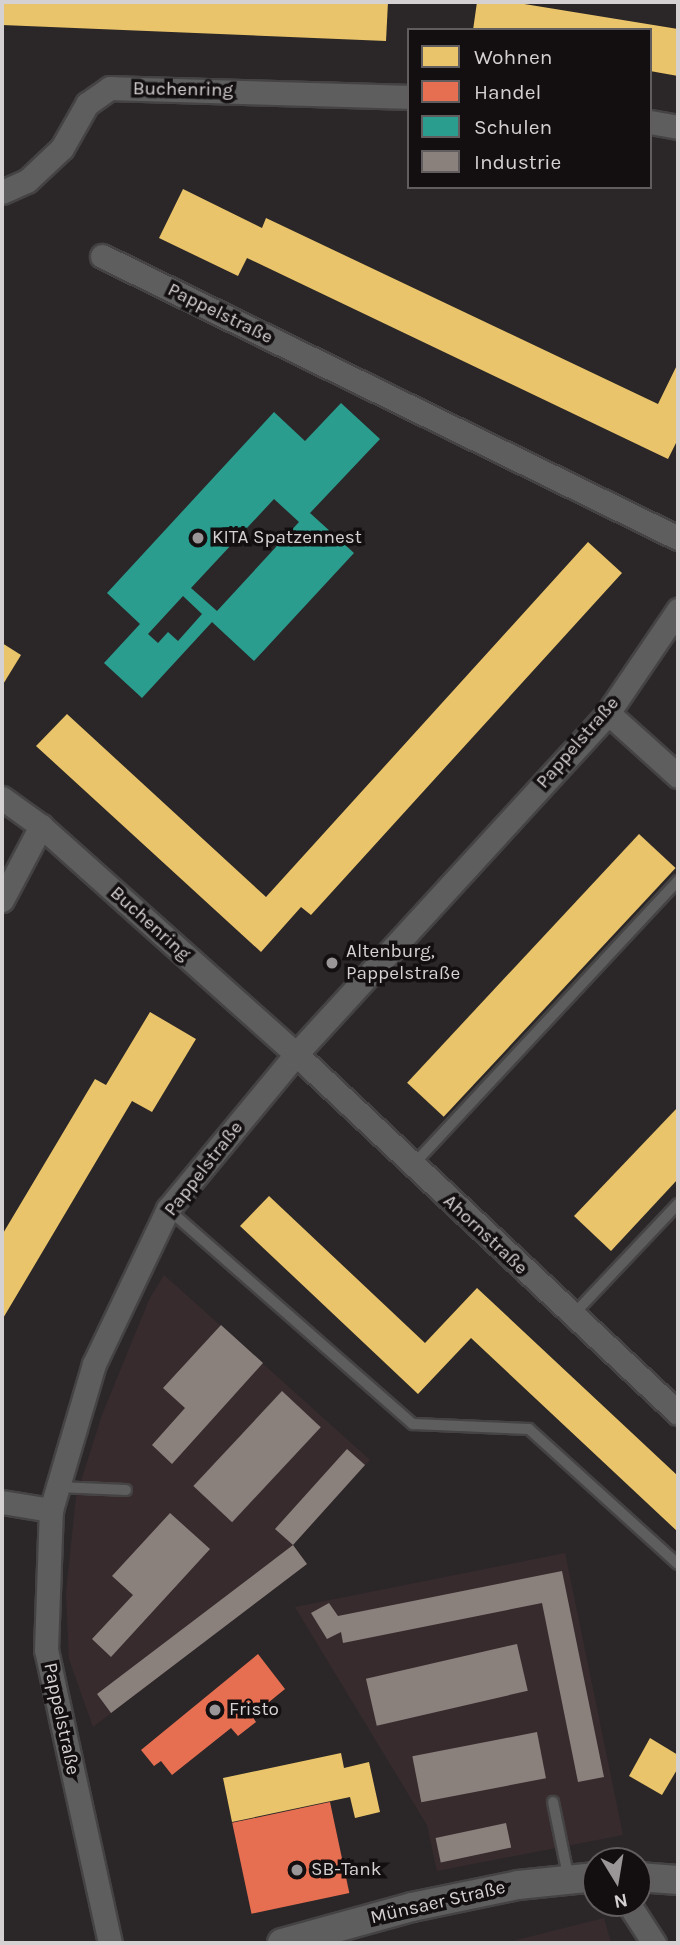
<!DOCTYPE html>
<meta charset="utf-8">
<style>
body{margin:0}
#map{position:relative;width:680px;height:1945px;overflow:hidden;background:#2b2728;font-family:Karla,sans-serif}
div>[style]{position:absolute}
.built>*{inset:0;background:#382b2e}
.homes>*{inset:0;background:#e9c46a;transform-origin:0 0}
.shops>*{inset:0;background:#e76f51;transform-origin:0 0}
.schools>*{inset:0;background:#2a9d8f}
.industry>*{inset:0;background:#8a817c;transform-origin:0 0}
.roads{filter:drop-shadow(2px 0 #454343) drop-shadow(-2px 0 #454343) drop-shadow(0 2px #454343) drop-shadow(0 -2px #454343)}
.service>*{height:10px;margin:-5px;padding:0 5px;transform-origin:5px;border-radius:5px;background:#5e5e5e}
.minor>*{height:23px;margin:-11.5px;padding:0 11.5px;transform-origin:11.5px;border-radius:11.5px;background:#5e5e5e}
.tertiary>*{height:28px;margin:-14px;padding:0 14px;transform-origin:14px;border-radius:14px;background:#5e5e5e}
.dots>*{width:19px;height:19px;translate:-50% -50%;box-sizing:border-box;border:4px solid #130f10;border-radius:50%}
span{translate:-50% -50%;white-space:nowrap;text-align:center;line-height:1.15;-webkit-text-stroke:7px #130f10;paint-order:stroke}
.street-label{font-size:19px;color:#d5d0d1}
.poi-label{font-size:19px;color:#d5d0d1}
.left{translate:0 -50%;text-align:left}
.frame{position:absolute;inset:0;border:4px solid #d5d0d1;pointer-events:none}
.legend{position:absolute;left:407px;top:28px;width:245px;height:161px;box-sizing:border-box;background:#130f10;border:2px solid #615c5d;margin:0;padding:9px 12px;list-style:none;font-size:21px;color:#d5d0d1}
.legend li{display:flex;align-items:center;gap:14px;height:35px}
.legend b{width:35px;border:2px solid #615c5d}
.north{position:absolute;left:582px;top:1847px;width:70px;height:70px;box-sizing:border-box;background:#130f10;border:2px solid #615c5d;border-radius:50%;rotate:169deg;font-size:19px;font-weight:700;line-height:28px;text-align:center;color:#d5d0d1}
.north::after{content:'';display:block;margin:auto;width:24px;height:32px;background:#9a9596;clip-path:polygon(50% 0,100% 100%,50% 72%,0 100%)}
</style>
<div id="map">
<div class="built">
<div style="clip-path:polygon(164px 1275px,370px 1460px,293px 1545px,307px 1564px,93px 1727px,69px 1659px,66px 1593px,76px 1497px,102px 1415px,149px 1300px)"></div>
<div style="clip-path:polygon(565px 1553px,623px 1835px,437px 1871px,427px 1825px,295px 1607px)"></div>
<div style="clip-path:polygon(604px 1918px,611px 1943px,505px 1943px)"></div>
</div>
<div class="homes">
<div style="clip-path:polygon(2px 2px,388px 2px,386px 41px,2px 25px)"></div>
<div style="clip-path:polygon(477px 2px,512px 2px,678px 29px,678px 76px,650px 71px,650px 30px,473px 30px)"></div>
<div style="clip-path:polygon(183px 189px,262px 228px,266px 218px,658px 404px,678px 363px,678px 439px,668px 459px,247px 258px,238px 276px,159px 238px)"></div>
<div style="clip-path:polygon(588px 542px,622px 573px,311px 915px,301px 907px,261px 952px,36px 746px,67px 714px,266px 897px)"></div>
<div style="clip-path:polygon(2px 643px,21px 655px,2px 686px)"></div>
<div style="left:639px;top:834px;width:50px;height:340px;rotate:43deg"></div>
<div style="clip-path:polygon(150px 1012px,196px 1039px,152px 1112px,132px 1101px,2px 1320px,2px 1235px,95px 1079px,106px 1085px)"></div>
<div style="clip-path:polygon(678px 1107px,678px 1179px,611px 1251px,574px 1216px)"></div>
<div style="clip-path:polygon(269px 1196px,425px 1343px,477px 1288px,678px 1476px,678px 1532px,471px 1338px,418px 1394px,240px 1226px)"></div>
<div style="clip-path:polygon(650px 1738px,678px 1755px,678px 1768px,662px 1795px,629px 1776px)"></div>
<div style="clip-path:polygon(341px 1753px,344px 1768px,369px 1762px,380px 1812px,355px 1818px,350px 1797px,232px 1822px,223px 1778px)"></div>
</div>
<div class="shops">
<div style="clip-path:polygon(258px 1654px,285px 1689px,252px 1716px,256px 1722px,238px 1736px,231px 1728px,172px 1775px,161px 1761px,154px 1766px,141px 1750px)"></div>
<div style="left:330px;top:1802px;width:93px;height:100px;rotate:78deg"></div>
</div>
<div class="schools">
<div style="clip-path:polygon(evenodd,341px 403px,380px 439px,310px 513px,354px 553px,254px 661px,212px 622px,142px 698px,104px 663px,140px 624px,107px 593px,274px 412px,305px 441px,341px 403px,274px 499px,299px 522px,217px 611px,191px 588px,274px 499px,341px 403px,183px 596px,202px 614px,178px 641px,168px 632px,158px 643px,148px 634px,183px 596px)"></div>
</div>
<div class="industry">
<div style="clip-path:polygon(221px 1325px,263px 1363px,172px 1464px,152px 1445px,185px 1408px,163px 1388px)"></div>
<div style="left:282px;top:1391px;width:53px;height:130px;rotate:43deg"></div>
<div style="clip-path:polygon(347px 1449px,365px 1465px,293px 1545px,307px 1564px,111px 1713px,97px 1694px,293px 1545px,275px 1529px)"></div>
<div style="clip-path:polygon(170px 1513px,210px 1549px,111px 1657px,92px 1639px,133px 1595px,112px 1576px)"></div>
<div style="clip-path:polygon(562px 1571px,604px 1777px,578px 1782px,542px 1603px,343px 1643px,341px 1632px,327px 1639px,311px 1613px,329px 1603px,338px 1616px)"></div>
<div style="left:517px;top:1644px;width:48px;height:155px;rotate:77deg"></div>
<div style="left:537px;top:1732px;width:47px;height:127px;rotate:79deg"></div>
<div style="left:506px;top:1823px;width:25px;height:72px;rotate:78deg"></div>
</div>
<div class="roads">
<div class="service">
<div style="left:412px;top:1166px;width:390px;rotate:-47deg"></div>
<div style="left:168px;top:1209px;width:326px;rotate:41.3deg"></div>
<div style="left:413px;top:1424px;width:116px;rotate:2.5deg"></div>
<div style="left:529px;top:1429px;width:201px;rotate:42.2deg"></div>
<div style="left:572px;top:1316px;width:154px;rotate:-46.6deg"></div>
<div style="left:58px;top:1487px;width:68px;rotate:2.5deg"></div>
<div style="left:553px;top:1802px;width:80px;rotate:78.4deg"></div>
</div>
<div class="minor">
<div style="left:650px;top:122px;width:28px;rotate:10deg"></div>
<div style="left:2px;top:192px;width:27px;rotate:-24deg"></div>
<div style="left:27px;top:181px;width:48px;rotate:-43.3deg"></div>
<div style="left:62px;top:148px;width:51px;rotate:-60.4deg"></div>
<div style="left:87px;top:104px;width:28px;rotate:-35deg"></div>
<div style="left:110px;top:88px;width:299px;rotate:1.7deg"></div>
<div style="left:102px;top:256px;width:641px;rotate:26.09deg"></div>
<div style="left:608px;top:713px;width:94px;rotate:42deg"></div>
<div style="left:2px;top:798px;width:48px;rotate:35.7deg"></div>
<div style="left:41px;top:826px;width:342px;rotate:41.8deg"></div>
<div style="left:296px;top:1054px;width:524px;rotate:43.22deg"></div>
<div style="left:2px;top:900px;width:84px;rotate:-62.2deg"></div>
<div style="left:2px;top:1502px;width:50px;rotate:9.3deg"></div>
<div style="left:628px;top:1903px;width:48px;rotate:57deg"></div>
<div style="left:110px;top:1943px;width:300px;rotate:-102.3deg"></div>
<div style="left:46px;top:1650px;width:140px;rotate:-88deg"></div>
<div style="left:51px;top:1510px;width:152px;rotate:-73.6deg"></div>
<div style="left:94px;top:1364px;width:172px;rotate:-64.5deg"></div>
<div style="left:168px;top:1209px;width:201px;rotate:-50.4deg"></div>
<div style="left:296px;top:1054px;width:462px;rotate:-47.5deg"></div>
<div style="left:608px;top:713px;width:125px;rotate:-55.8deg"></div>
</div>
<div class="tertiary">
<div style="left:638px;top:1877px;width:40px;rotate:4.3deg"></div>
<div style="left:282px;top:1943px;width:135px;rotate:-15.5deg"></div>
<div style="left:412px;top:1907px;width:108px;rotate:-11.7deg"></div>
<div style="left:518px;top:1885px;width:78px;rotate:-5.9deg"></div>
</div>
</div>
<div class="dots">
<div style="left:198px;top:538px;background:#9a9596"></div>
<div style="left:332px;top:963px;background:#9a9596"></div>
<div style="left:215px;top:1710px;background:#9a9596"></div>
<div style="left:297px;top:1870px;background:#9a9596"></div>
</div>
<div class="street-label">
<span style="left:183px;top:90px;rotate:1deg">Buchenring</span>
<span style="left:220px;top:314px;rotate:26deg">Pappelstraße</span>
<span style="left:578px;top:743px;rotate:-49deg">Pappelstraße</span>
<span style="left:150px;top:924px;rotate:42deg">Buchenring</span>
<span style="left:204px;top:1169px;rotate:-52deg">Pappelstraße</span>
<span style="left:485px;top:1235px;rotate:43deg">Ahornstraße</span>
<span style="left:61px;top:1719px;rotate:78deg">Pappelstraße</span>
<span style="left:438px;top:1903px;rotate:-13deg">Münsaer Straße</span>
</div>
<div class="poi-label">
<span class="left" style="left:212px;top:538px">KITA Spatzennest</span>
<span class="left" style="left:346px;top:963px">Altenburg,<br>Pappelstraße</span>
<span class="left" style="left:229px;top:1710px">Fristo</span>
<span class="left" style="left:311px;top:1870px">SB-Tank</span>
</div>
<div class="frame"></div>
<ul class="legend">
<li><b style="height:19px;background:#e9c46a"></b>Wohnen</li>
<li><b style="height:19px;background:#e76f51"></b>Handel</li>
<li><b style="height:19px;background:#2a9d8f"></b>Schulen</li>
<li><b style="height:19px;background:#8a817c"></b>Industrie</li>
</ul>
<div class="north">N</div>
</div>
